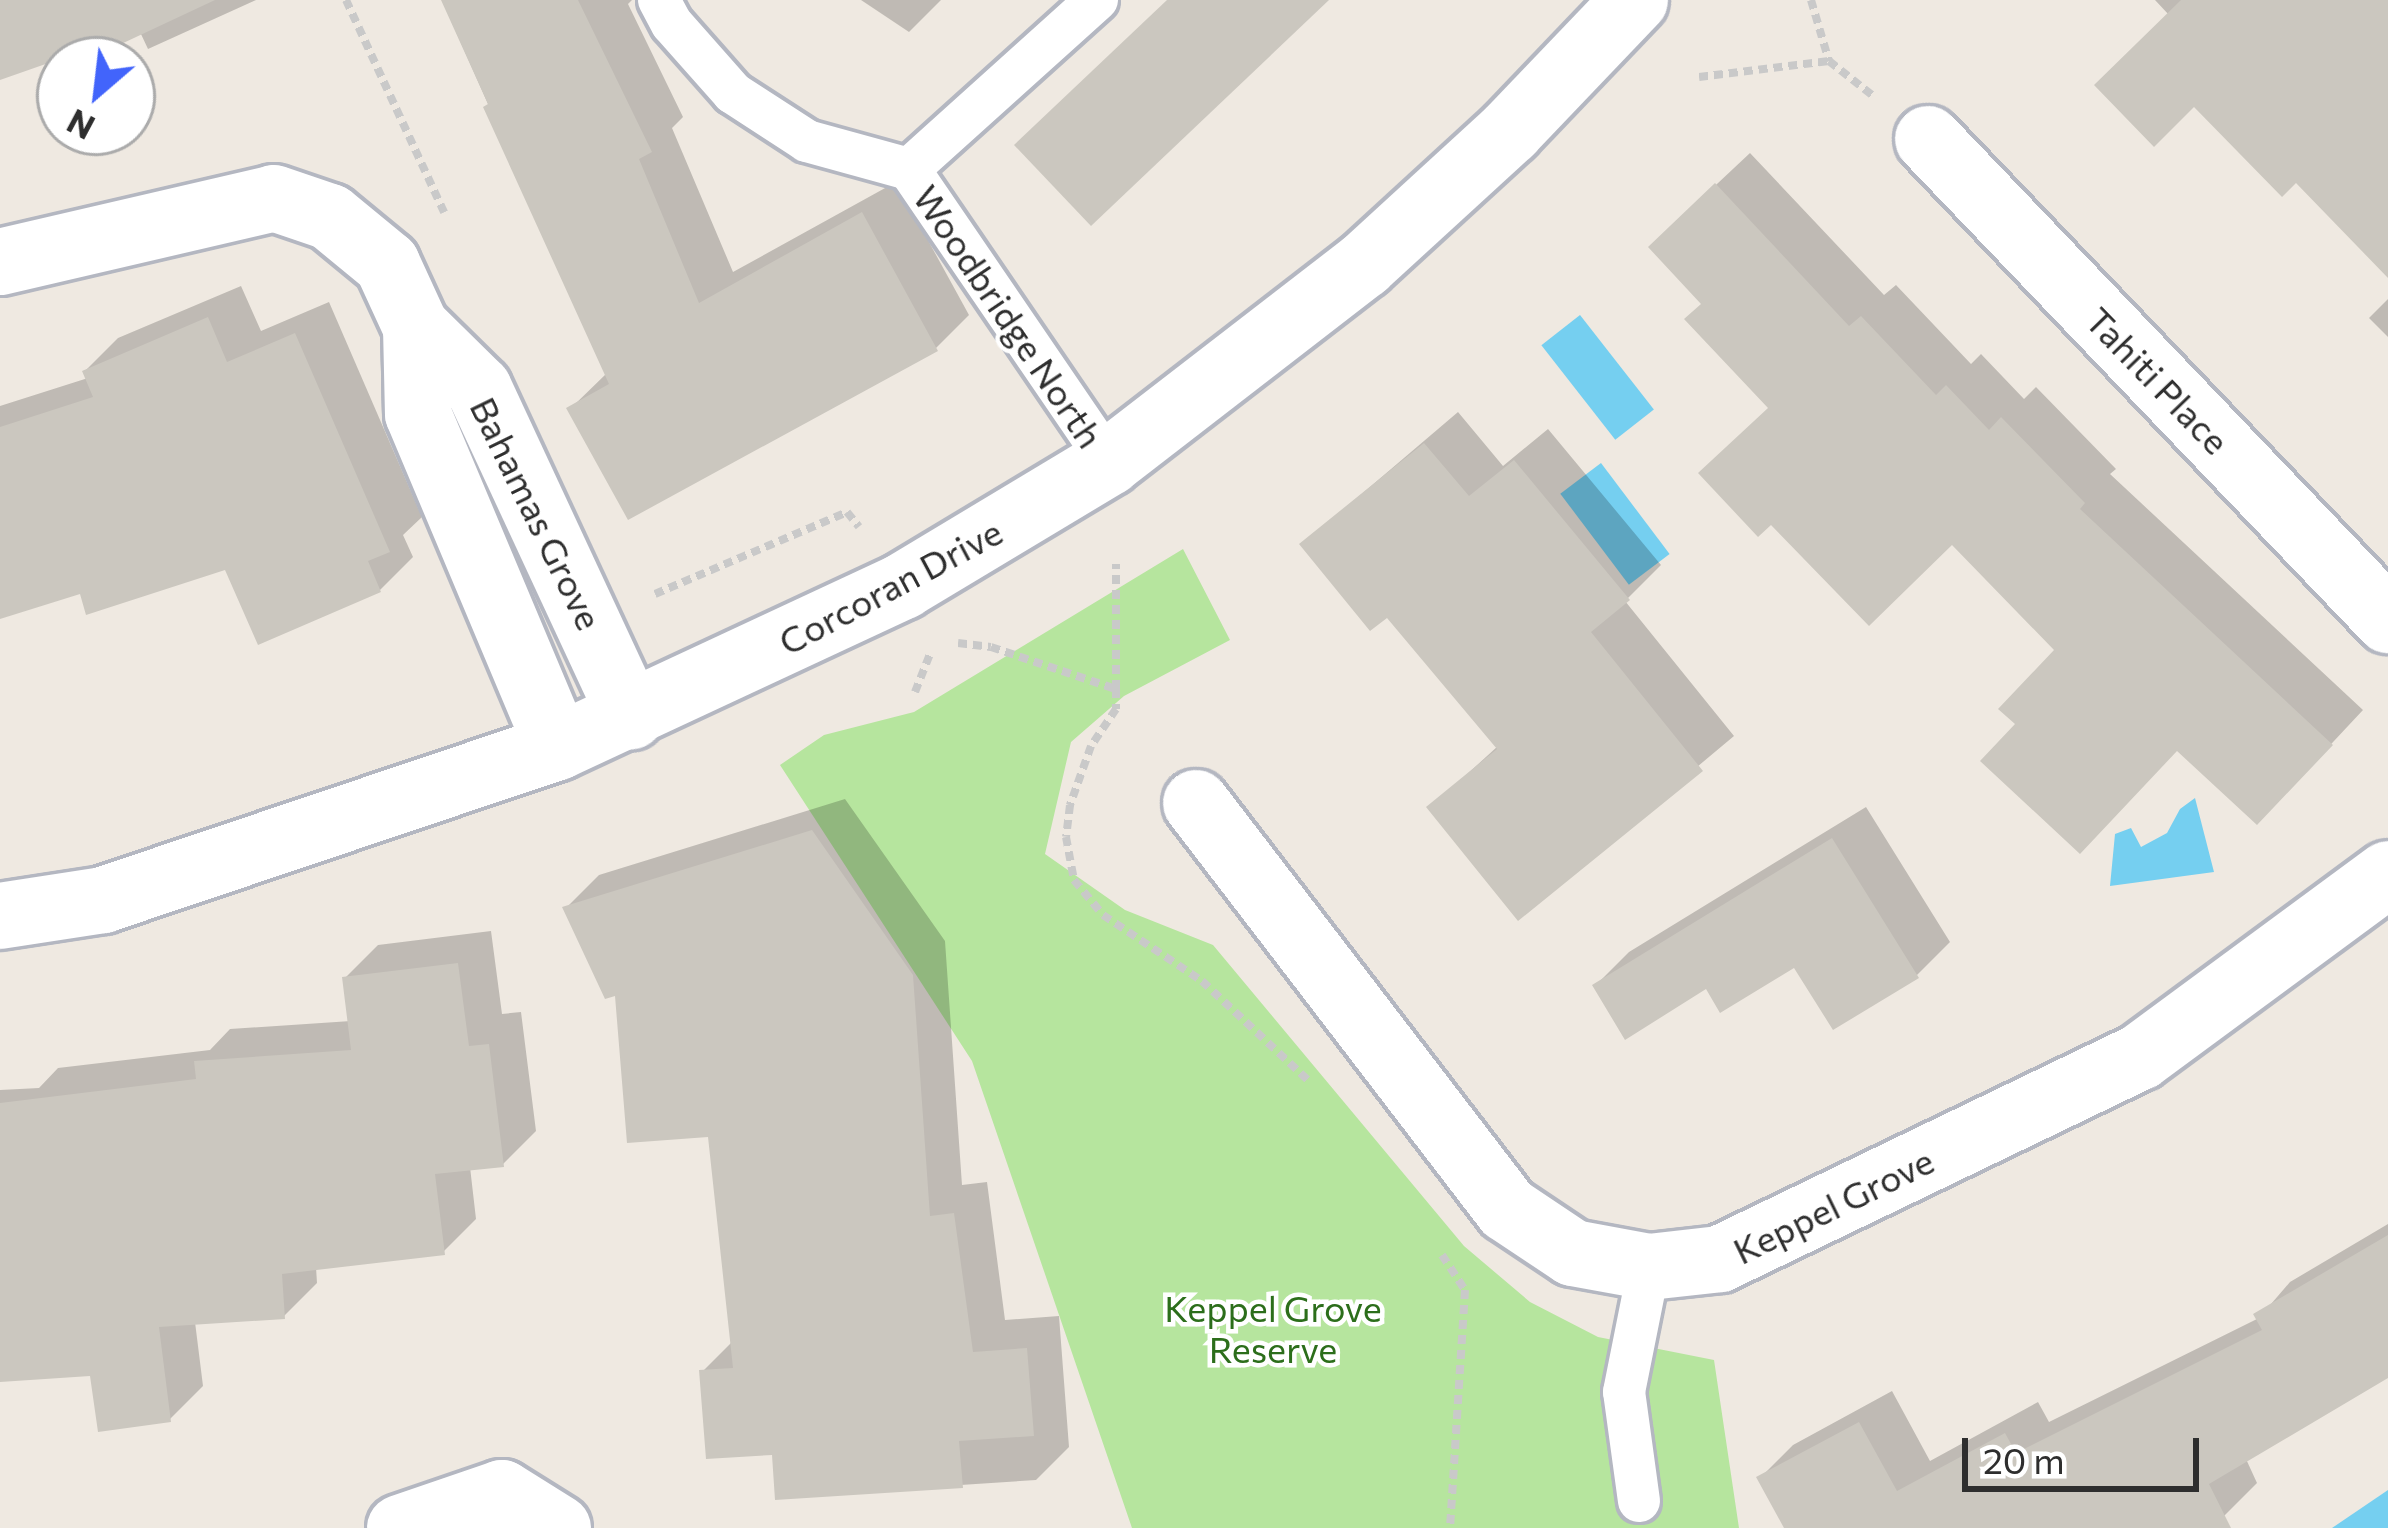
<!DOCTYPE html>
<style>
body{margin:0}
#map{position:relative;width:2388px;height:1528px;overflow:hidden;background:#efe9e1;font-family:Commissioner,sans-serif}
div>[style]{position:absolute}
.green>*{inset:0;background:#b6e59e}
.water>*{inset:0;background:#75cff0;transform-origin:0 0}
.shadow>*{inset:0;background:#0003}
.building>*{inset:0;background:#cbc7bf}
.path>*{height:8px;margin-top:-4px;transform-origin:0;background:repeating-linear-gradient(90deg,#c9c9c9 0 9px,transparent 0 15px)}
.roads{filter:drop-shadow(3px 0 #b4b7c1) drop-shadow(-3px 0 #b4b7c1) drop-shadow(0 3px #b4b7c1) drop-shadow(0 -3px #b4b7c1)}
.lane>*{height:42px;margin:-21px;padding:0 21px;transform-origin:21px;border-radius:21px;background:#fff}
.street>*{height:66px;margin:-33px;padding:0 33px;transform-origin:33px;border-radius:33px;background:#fff}
.secondary>*{height:66px;margin:-33px;padding:0 33px;transform-origin:33px;border-radius:33px;background:#fff}
span{translate:-50% -50%;white-space:nowrap;text-align:center;line-height:1.15;-webkit-text-stroke:9px #fff;paint-order:stroke}
.street-label{font-size:36px;color:#2e2e2e}
.park-label{font-size:36px;color:#2c6e1b}
.north{position:absolute;left:36px;top:36px;width:120px;height:120px;box-sizing:border-box;background:#fff;border:3px solid #ababab;border-radius:50%;rotate:208deg;font-size:33px;font-weight:700;line-height:48px;text-align:center;color:#2e2e2e}
.north::after{content:'';display:block;margin:auto;width:42px;height:54px;background:#4264fb;clip-path:polygon(50% 0,100% 100%,50% 72%,0 100%)}
.scale{position:absolute;left:1962px;top:1438px;width:237px;height:54px;box-sizing:border-box;border:6px solid #2e2e2e;border-top:0;padding-left:15px;font-size:36px;line-height:42px;white-space:nowrap;color:#2e2e2e;-webkit-text-stroke:9px #fff;paint-order:stroke}
</style>
<div id="map">
<div class="green">
<div style="clip-path:polygon(1183px 549px,1230px 640px,1124px 696px,1071px 742px,1045px 854px,1125px 910px,1213px 945px,1464px 1246px,1530px 1302px,1598px 1337px,1714px 1360px,1739px 1528px,1132px 1528px,972px 1061px,780px 765px,824px 735px,914px 712px)"></div>
</div>
<div class="water">
<div style="left:1580px;top:315px;width:120px;height:49px;rotate:52deg"></div>
<div style="left:1601px;top:463px;width:114px;height:51px;rotate:53deg"></div>
<div style="clip-path:polygon(2195px 798px,2214px 872px,2110px 886px,2115px 834px,2131px 828px,2141px 847px,2167px 833px,2180px 809px)"></div>
<div style="clip-path:polygon(2388px 1490px,2388px 1528px,2332px 1528px)"></div>
</div>
<div class="shadow">
<div style="clip-path:polygon(0 0,256px 0,148px 49px,140px 32px,80px 60px,70px 52px,0 76px)"></div>
<div style="clip-path:polygon(442px 0,632px 0,628px 4px,683px 117px,672px 128px,733px 272px,896px 182px,969px 315px,936px 348px,570px 409px,607px 373px)"></div>
<div style="clip-path:polygon(861px 0,941px 0,909px 32px)"></div>
<div style="clip-path:polygon(2155px 0,2388px 0,2388px 274px,2169px 15px)"></div>
<div style="clip-path:polygon(1750px 153px,1884px 295px,1896px 285px,1971px 364px,1981px 354px,2024px 399px,2036px 387px,2116px 469px,2110px 474px,2363px 710px,2290px 788px,2178px 748px,2019px 724px,2058px 650px,1952px 541px,1771px 406px,1704px 303px,1685px 214px)"></div>
<div style="clip-path:polygon(241px 286px,261px 331px,329px 302px,422px 517px,403px 535px,413px 557px,380px 590px,227px 567px,81px 590px,0 616px,0 406px,88px 378px,85px 371px,118px 338px)"></div>
<div style="clip-path:polygon(2388px 299px,2388px 337px,2369px 318px)"></div>
<div style="clip-path:polygon(1458px 412px,1503px 466px,1548px 429px,1661px 565px,1625px 601px,1734px 736px,1519px 916px,1430px 808px,1498px 746px,1387px 614px,1303px 544px)"></div>
<div style="clip-path:polygon(845px 799px,945px 941px,962px 1185px,987px 1182px,1005px 1320px,1059px 1316px,1069px 1447px,1036px 1480px,777px 1497px,775px 1451px,703px 1371px,733px 1341px,711px 1134px,566px 908px,599px 875px)"></div>
<div style="clip-path:polygon(1866px 807px,1950px 942px,1917px 975px,1795px 964px,1707px 985px,1596px 985px,1629px 952px)"></div>
<div style="clip-path:polygon(491px 931px,502px 1014px,521px 1012px,536px 1131px,503px 1164px,470px 1167px,476px 1219px,443px 1252px,316px 1267px,317px 1283px,284px 1316px,195px 1322px,203px 1386px,170px 1419px,93px 1372px,0 1379px,0 1090px,39px 1088px,58px 1068px,210px 1050px,230px 1029px,351px 1021px,345px 978px,378px 945px)"></div>
<div style="clip-path:polygon(2388px 1224px,2388px 1375px,2246px 1459px,2257px 1483px,2224px 1516px,2201px 1528px,1787px 1528px,1760px 1478px,1793px 1445px,1892px 1391px,1930px 1461px,2038px 1402px,2049px 1422px,2259px 1318px,2290px 1282px)"></div>
</div>
<div class="building">
<div style="clip-path:polygon(0 0,215px 0,87px 60px,57px 60px,0 80px)"></div>
<div style="clip-path:polygon(441px 0,578px 0,652px 152px,639px 159px,699px 303px,862px 212px,938px 351px,628px 520px,566px 408px,609px 384px,483px 107px,488px 104px)"></div>
<div style="clip-path:polygon(1167px 0,1329px 0,1091px 226px,1014px 145px)"></div>
<div style="clip-path:polygon(2181px 0,2388px 0,2388px 278px,2296px 183px,2282px 197px,2194px 107px,2154px 147px,2094px 85px)"></div>
<div style="clip-path:polygon(1715px 183px,1849px 326px,1861px 316px,1936px 395px,1946px 385px,1989px 430px,2001px 417px,2085px 503px,2080px 509px,2333px 745px,2257px 825px,2177px 751px,2080px 854px,1980px 761px,2015px 724px,1998px 709px,2054px 650px,1952px 545px,1869px 626px,1771px 525px,1758px 537px,1698px 473px,1768px 408px,1684px 319px,1701px 304px,1648px 247px)"></div>
<div style="clip-path:polygon(208px 317px,227px 362px,295px 333px,390px 552px,368px 561px,381px 592px,258px 645px,225px 570px,86px 615px,80px 594px,0 619px,0 427px,93px 397px,82px 371px)"></div>
<div style="clip-path:polygon(1424px 443px,1469px 496px,1514px 460px,1630px 600px,1591px 632px,1703px 771px,1518px 921px,1426px 807px,1497px 749px,1387px 618px,1370px 631px,1299px 544px)"></div>
<div style="clip-path:polygon(812px 830px,913px 975px,930px 1216px,954px 1213px,973px 1352px,1027px 1348px,1034px 1436px,959px 1441px,963px 1488px,775px 1500px,772px 1455px,706px 1459px,699px 1370px,733px 1368px,708px 1137px,627px 1143px,615px 996px,605px 999px,562px 907px)"></div>
<div style="clip-path:polygon(1832px 838px,1919px 978px,1833px 1030px,1794px 968px,1720px 1013px,1706px 989px,1625px 1040px,1592px 985px)"></div>
<div style="clip-path:polygon(458px 963px,469px 1046px,489px 1044px,504px 1167px,435px 1174px,445px 1255px,282px 1274px,285px 1319px,159px 1327px,171px 1422px,98px 1432px,90px 1376px,0 1382px,0 1103px,196px 1079px,194px 1061px,351px 1050px,342px 977px)"></div>
<div style="clip-path:polygon(2388px 1235px,2388px 1378px,2209px 1484px,2231px 1528px,1784px 1528px,1756px 1477px,1859px 1422px,1897px 1491px,2005px 1433px,2016px 1453px,2262px 1330px,2253px 1314px)"></div>
</div>
<div class="path">
<div style="left:346px;top:0;width:234px;rotate:65.2deg"></div>
<div style="left:1811px;top:0;width:64px;rotate:73.6deg"></div>
<div style="left:1829px;top:61px;width:55px;rotate:38.3deg"></div>
<div style="left:1699px;top:77px;width:131px;rotate:-7deg"></div>
<div style="left:655px;top:594px;width:209px;rotate:-23.1deg"></div>
<div style="left:847px;top:512px;width:19px;rotate:51deg"></div>
<div style="left:958px;top:643px;width:33px;rotate:7deg"></div>
<div style="left:991px;top:647px;width:132px;rotate:18.6deg"></div>
<div style="left:1116px;top:689px;width:20px;rotate:90deg"></div>
<div style="left:1116px;top:709px;width:45px;rotate:124deg"></div>
<div style="left:1091px;top:746px;width:63px;rotate:109.6deg"></div>
<div style="left:1070px;top:805px;width:32px;rotate:97deg"></div>
<div style="left:1066px;top:837px;width:44px;rotate:79.5deg"></div>
<div style="left:1074px;top:880px;width:45px;rotate:50.4deg"></div>
<div style="left:1103px;top:915px;width:119px;rotate:33.7deg"></div>
<div style="left:1202px;top:981px;width:148px;rotate:43.1deg"></div>
<div style="left:1116px;top:689px;width:125px;rotate:-90deg"></div>
<div style="left:915px;top:692px;width:41px;rotate:-68.5deg"></div>
<div style="left:1442px;top:1255px;width:42px;rotate:56.7deg"></div>
<div style="left:1465px;top:1290px;width:238px;rotate:93.6deg"></div>
</div>
<div class="roads">
<div class="lane">
<div style="left:659px;top:0;width:27px;rotate:62deg"></div>
<div style="left:672px;top:24px;width:92px;rotate:48.5deg"></div>
<div style="left:733px;top:93px;width:88px;rotate:33deg"></div>
<div style="left:807px;top:141px;width:106px;rotate:15.4deg"></div>
<div style="left:909px;top:169px;width:355px;rotate:55.7deg"></div>
<div style="left:909px;top:169px;width:253px;rotate:-42deg"></div>
<div style="left:1639px;top:1501px;width:110px;rotate:-97.8deg"></div>
<div style="left:1624px;top:1392px;width:127px;rotate:-78.7deg"></div>
</div>
<div class="street">
<div style="left:1928px;top:139px;width:666px;rotate:46.28deg"></div>
<div style="left:0;top:262px;width:281px;rotate:-13.1deg"></div>
<div style="left:274px;top:198px;width:59px;rotate:18.7deg"></div>
<div style="left:330px;top:217px;width:74px;rotate:39.5deg"></div>
<div style="left:387px;top:264px;width:69px;rotate:65.3deg"></div>
<div style="left:416px;top:327px;width:88px;rotate:44.5deg"></div>
<div style="left:479px;top:389px;width:361px;rotate:65.1deg"></div>
<div style="left:416px;top:327px;width:87px;rotate:88.7deg"></div>
<div style="left:418px;top:414px;width:361px;rotate:67.2deg"></div>
<div style="left:1196px;top:803px;width:511px;rotate:52.55deg"></div>
<div style="left:1507px;top:1209px;width:79px;rotate:33.7deg"></div>
<div style="left:1573px;top:1253px;width:77px;rotate:10.4deg"></div>
<div style="left:1649px;top:1267px;width:71px;rotate:-6.4deg"></div>
<div style="left:1720px;top:1259px;width:466px;rotate:-25.7deg"></div>
<div style="left:2140px;top:1057px;width:308px;rotate:-36.4deg"></div>
<div style="left:400px;top:1528px;width:108px;rotate:-18.9deg"></div>
<div style="left:502px;top:1493px;width:66px;rotate:32deg"></div>
</div>
<div class="secondary">
<div style="left:0;top:916px;width:104px;rotate:-8.8deg"></div>
<div style="left:103px;top:900px;width:480px;rotate:-18.6deg"></div>
<div style="left:558px;top:747px;width:381px;rotate:-25deg"></div>
<div style="left:903px;top:586px;width:240px;rotate:-31deg"></div>
<div style="left:1109px;top:462px;width:322px;rotate:-37.7deg"></div>
<div style="left:1364px;top:265px;width:198px;rotate:-42.5deg"></div>
<div style="left:1510px;top:131px;width:181px;rotate:-46.3deg"></div>
</div>
</div>
<div class="street-label">
<span style="left:1009px;top:316px;rotate:56deg">Woodbridge North</span>
<span style="left:2158px;top:380px;rotate:46deg">Tahiti Place</span>
<span style="left:537px;top:513px;rotate:64deg">Bahamas Grove</span>
<span style="left:890px;top:586px;rotate:-28deg">Corcoran Drive</span>
<span style="left:1833px;top:1205px;rotate:-26deg">Keppel Grove</span>
</div>
<div class="park-label">
<span style="left:1273px;top:1328px">Keppel Grove<br>Reserve</span>
</div>
<div class="north">N</div>
<div class="scale">20 m</div>
</div>
